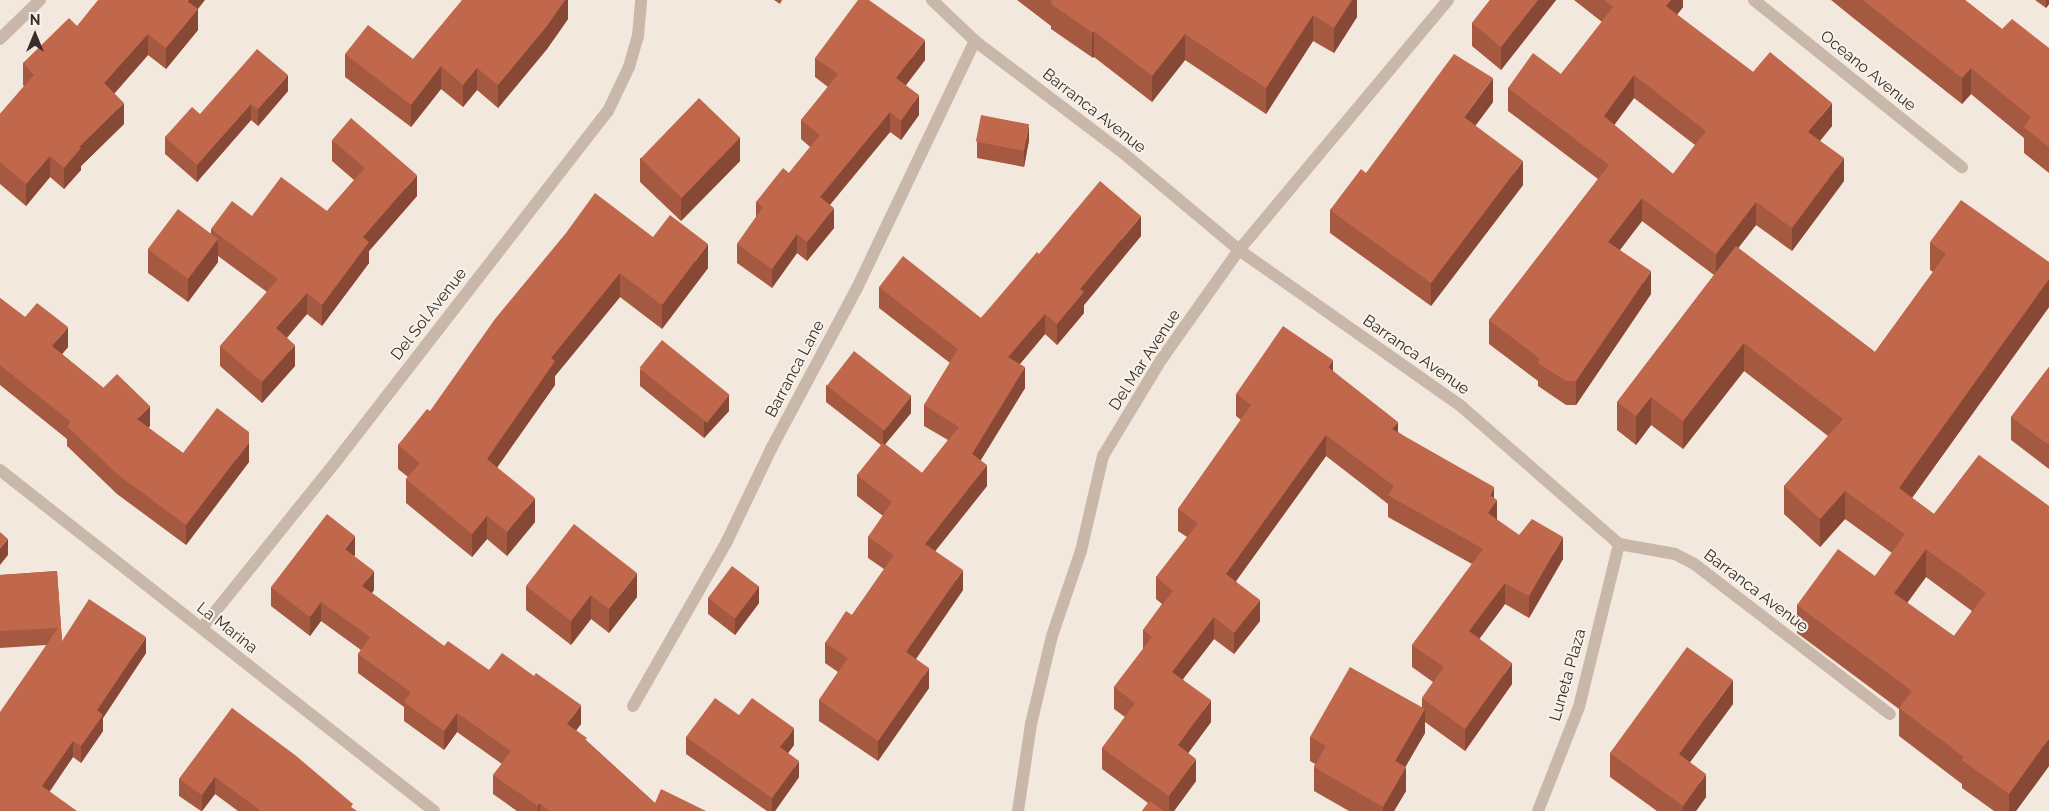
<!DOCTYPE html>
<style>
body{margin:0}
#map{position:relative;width:2049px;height:811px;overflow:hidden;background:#f2e8de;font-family:Raleway,sans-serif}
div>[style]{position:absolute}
.minor>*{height:12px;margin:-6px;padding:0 6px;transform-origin:6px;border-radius:6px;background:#c9b8aa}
.tertiary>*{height:12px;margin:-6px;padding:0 6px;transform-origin:6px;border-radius:6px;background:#c9b8aa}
.wall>*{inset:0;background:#a65941}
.shaded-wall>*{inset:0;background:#874935;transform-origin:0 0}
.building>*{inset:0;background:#c1684c;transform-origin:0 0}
span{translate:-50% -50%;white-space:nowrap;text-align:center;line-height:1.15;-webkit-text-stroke:4px #f9f2ea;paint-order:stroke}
.street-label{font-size:16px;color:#372e29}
.north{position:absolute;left:10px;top:10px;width:50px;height:50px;-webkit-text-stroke:4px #f9f2ea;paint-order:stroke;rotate:0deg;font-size:14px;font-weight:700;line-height:20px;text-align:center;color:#372e29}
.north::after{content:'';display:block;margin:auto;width:18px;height:22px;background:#372e29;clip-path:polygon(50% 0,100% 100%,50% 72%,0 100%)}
</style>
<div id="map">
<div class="minor">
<div style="left:932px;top:0;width:59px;rotate:43.6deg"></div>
<div style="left:975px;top:41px;width:184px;rotate:37.1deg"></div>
<div style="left:1122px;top:152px;width:153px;rotate:39.9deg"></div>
<div style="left:1239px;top:250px;width:273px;rotate:35.1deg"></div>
<div style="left:1462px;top:407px;width:208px;rotate:41.1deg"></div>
<div style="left:1619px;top:544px;width:57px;rotate:10.1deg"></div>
<div style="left:1675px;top:554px;width:20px;rotate:27deg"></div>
<div style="left:1693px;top:563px;width:248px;rotate:37.5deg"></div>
<div style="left:1754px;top:0;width:267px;rotate:38.8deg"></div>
<div style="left:0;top:39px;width:56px;rotate:-44.3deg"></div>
<div style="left:202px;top:628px;width:216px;rotate:-51.2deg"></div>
<div style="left:337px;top:460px;width:442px;rotate:-52.2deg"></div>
<div style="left:608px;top:111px;width:49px;rotate:-64.5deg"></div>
<div style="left:629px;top:67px;width:32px;rotate:-74deg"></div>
<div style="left:638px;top:36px;width:36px;rotate:-85deg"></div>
<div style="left:633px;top:706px;width:190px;rotate:-60.3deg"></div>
<div style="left:727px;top:541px;width:102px;rotate:-64.4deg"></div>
<div style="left:771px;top:449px;width:183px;rotate:-61.9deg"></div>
<div style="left:857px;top:288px;width:274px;rotate:-64.5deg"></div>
<div style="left:1018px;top:811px;width:88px;rotate:-81.5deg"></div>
<div style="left:1031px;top:724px;width:90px;rotate:-76.6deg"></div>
<div style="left:1052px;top:636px;width:90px;rotate:-71.2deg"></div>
<div style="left:1081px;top:551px;width:98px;rotate:-77deg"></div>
<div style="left:1103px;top:456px;width:112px;rotate:-58.9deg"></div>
<div style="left:1161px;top:360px;width:135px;rotate:-54.7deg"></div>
<div style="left:1239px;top:250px;width:326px;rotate:-50.1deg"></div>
<div style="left:1538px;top:811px;width:112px;rotate:-68.5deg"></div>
<div style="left:1579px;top:707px;width:168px;rotate:-76.2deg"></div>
</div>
<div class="tertiary">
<div style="left:0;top:470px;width:552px;rotate:38.16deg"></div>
</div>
<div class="wall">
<div style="clip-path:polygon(568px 0,568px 19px,547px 49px,498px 108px,477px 90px,463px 107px,441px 89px,411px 127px,345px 77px,345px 54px,413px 59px)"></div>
<div style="clip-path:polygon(774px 0,782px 0,780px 4px)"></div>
<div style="clip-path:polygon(1017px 0,1357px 0,1357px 17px,1334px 53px,1313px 41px,1266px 114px,1185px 60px,1152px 102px,1094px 57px,1093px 58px,1051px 29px,1051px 26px)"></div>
<div style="clip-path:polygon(1490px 0,1556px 0,1501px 70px,1472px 46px,1472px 23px)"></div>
<div style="clip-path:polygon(evenodd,1574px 0,1683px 0,1683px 7px,1677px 15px,1753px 72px,1832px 126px,1820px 141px,1844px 181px,1792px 251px,1756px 225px,1738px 248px,1875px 352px,1933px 272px,1930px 270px,1930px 242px,2049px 262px,2049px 307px,1912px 498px,1934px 514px,1979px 455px,2049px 766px,2016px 811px,1994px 811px,1962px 788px,1962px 784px,1899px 736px,1899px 709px,1797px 633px,1797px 605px,1875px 576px,1892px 553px,1845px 519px,1820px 547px,1784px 514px,1784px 486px,1828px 436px,1744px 371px,1683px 449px,1651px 425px,1636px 445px,1617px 430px,1617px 402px,1714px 275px,1642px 221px,1620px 250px,1651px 294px,1576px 405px,1566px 405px,1538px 386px,1538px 381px,1489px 344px,1489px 320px,1598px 179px,1508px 111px,1508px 88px,1561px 74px,1602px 22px,1574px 0,1634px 98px,1695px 145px,1673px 174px,1614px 125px,1634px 98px,1574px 0,1926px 577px,1972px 611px,1954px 636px,1907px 603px,1926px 577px)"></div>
<div style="clip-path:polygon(1831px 0,1965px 0,2002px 29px,2049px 48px,2049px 173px,2024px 153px,2024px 138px,1971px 94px,1962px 104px,1852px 17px)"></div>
<div style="clip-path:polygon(2035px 0,2049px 0,2049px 4px,2046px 8px)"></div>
<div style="clip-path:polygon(198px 9px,198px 30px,166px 69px,148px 55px,114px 94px,124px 124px,81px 166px,81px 170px,64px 189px,50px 177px,26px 206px,0 184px,0 114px,24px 86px,23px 85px,23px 63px,77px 26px)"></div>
<div style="clip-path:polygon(815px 58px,925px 60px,906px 85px,919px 115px,901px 140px,890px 132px,830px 204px,834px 228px,807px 261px,797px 253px,772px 288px,737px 263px,737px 244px,756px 217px,756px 202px,789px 173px,810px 147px,801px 139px,801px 120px,828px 87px,815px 77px)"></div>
<div style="clip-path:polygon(288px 91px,258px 126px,251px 120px,197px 182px,165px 154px,165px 137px,200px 114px)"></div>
<div style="clip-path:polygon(1493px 102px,1475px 126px,1523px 185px,1431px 306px,1330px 233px,1330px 210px,1366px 173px)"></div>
<div style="clip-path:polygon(332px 140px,417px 196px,369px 251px,369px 263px,322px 326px,307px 314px,287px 338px,295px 366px,262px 403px,220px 366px,220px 346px,267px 292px,218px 256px,218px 262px,188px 302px,148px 273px,148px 249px,211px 233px,211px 229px,252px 216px,327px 211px,354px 180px,332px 161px)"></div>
<div style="clip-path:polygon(1029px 140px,1024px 167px,977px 158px,977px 142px)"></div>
<div style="clip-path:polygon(640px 158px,740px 161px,681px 221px,640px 182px)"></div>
<div style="clip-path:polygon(1141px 236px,1084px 305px,1084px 313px,1057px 345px,1045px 334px,1020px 364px,1025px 388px,981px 460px,987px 486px,935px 551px,963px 590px,916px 659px,929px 688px,878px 761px,819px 721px,819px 700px,838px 672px,825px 663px,825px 643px,852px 615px,884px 569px,868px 558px,868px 537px,883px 516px,857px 496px,857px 475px,881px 445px,826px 402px,826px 385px,911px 413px,885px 444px,922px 473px,948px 440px,924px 426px,924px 405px,950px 363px,879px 308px,879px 287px,981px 318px,1039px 254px)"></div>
<div style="clip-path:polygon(653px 237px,708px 268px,662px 329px,620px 297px,555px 376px,555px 385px,497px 467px,535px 522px,507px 556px,487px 539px,472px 557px,406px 503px,406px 479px,408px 477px,398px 469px,398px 445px,430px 411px)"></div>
<div style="clip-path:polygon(0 298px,25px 317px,68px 347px,62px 354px,150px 426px,148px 428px,183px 453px,249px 462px,186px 545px,117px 494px,67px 446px,67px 439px,0 385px)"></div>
<div style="clip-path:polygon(2049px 367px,2049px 469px,2011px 440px,2011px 417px)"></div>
<div style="clip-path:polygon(640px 369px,729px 411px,704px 438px,640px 386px)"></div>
<div style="clip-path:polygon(1333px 371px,1398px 432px,1494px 498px,1497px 520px,1519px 535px,1563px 559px,1529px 618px,1505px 604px,1479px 639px,1512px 684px,1465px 751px,1425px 722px,1425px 733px,1405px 767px,1406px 791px,1394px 811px,1349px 811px,1314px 791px,1314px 767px,1315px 764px,1310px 761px,1310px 737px,1422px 708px,1422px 698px,1433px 682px,1412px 667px,1412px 645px,1472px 564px,1388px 517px,1388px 504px,1326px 456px,1236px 581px,1260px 621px,1234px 654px,1214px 639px,1183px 679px,1211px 722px,1188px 753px,1196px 781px,1174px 811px,1142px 811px,1148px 803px,1102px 769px,1102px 748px,1125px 717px,1114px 709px,1114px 687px,1143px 649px,1143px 630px,1162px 604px,1156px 599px,1156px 577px,1187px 537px,1178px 531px,1178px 509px,1241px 420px,1236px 416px,1236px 394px)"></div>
<div style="clip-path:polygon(355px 555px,354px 556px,374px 590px,372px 593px,444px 646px,489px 670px,581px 724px,576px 730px,587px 741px,655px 803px,706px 811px,517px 811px,493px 794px,493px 775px,502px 764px,457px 732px,444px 750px,404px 721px,404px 707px,358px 673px,358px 654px,361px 650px,321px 621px,310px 636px,271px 606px,271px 587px)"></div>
<div style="clip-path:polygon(57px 571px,62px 641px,146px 653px,103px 718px,103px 731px,81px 763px,73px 757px,49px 791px,0 811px,46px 645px,0 648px,0 575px)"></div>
<div style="clip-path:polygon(526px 586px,637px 597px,609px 633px,591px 619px,571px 645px,526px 610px)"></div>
<div style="clip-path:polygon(708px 598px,759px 603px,735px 635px,708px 614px)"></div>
<div style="clip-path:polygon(1733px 704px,1690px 762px,1706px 797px,1696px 811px,1657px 811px,1610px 777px,1610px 753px)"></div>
<div style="clip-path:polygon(232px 708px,353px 809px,357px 811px,238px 811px,215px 794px,202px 811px,201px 811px,179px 796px,179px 779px)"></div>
<div style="clip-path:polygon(739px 715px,794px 745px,788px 753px,799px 777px,775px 811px,767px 811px,686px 754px,686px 737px)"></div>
</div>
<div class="shaded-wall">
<div style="clip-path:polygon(188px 0,205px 0,198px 9px,198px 30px,166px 69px,166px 48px)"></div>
<div style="clip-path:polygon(565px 0,568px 0,568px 19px,547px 49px,498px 108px,498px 85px)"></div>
<div style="clip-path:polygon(1352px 0,1357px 0,1357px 17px,1334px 53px,1334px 28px)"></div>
<div style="clip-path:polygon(1538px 0,1556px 0,1501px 70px,1501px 47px)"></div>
<div style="clip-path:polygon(1671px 0,1683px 0,1683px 7px,1666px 29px,1666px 6px)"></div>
<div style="clip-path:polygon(2046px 0,2049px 0,2049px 4px,2046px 8px)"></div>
<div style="clip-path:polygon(1313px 15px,1313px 41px,1266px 114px,1266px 88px)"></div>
<div style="left:1094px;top:31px;width:26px;height:2px;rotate:90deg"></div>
<div style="clip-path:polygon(148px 34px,148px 55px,104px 105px,104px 83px)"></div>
<div style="clip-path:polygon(1185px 34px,1185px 60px,1152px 102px,1152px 76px)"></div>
<div style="clip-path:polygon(925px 40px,925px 60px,896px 98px,896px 78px)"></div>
<div style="clip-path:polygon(441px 66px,441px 89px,411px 127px,411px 105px)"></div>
<div style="clip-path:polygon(477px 68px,477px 90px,463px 107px,463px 85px)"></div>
<div style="clip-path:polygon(1971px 68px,1971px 94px,1962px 104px,1962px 78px)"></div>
<div style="clip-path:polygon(288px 75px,288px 91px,258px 126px,258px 109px)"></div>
<div style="clip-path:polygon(1634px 75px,1634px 98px,1604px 139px,1604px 116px)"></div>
<div style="clip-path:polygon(1493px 78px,1493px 102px,1464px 141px,1464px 117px)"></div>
<div style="clip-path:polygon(919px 95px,919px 115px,901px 140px,901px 121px)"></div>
<div style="clip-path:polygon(124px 103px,124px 124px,81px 166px,81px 170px,64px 189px,64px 168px,79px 147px)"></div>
<div style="clip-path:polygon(1832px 103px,1832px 126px,1808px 155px,1808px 132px)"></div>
<div style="clip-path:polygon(251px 104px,251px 120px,197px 182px,197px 165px)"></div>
<div style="clip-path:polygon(890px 112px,890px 132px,820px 217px,820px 197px)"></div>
<div style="clip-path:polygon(1029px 124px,1029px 140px,1024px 167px,1024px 150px)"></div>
<div style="clip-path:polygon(740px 137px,740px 161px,681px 221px,681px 198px)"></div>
<div style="clip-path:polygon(50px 156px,50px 177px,26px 206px,26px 184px)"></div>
<div style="clip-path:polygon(1844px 158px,1844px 181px,1792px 251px,1792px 228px)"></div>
<div style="clip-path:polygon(1523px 161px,1523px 185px,1431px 306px,1431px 283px)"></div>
<div style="clip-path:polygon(417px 175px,417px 196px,369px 251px,369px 263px,322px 326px,322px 305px,363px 237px)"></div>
<div style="clip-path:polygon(1642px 198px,1642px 221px,1608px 265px,1608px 242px)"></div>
<div style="clip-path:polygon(1756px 202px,1756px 225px,1716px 277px,1716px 254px)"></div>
<div style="clip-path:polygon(834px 208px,834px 228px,807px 261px,807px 242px)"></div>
<div style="clip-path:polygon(1141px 216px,1141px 236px,1084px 305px,1084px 313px,1057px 345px,1057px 324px,1080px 289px)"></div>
<div style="clip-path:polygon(797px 234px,797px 253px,772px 288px,772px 269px)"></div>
<div style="clip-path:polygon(218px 239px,218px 262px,188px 302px,188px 279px)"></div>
<div style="clip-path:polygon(708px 244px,708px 268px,662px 329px,662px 305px)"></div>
<div style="clip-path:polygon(1651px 271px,1651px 294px,1576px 405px,1576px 381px)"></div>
<div style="clip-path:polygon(620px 273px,620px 297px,555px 376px,555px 385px,487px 482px,487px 459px,551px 358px)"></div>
<div style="clip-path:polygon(2049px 279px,2049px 307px,1899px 516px,1899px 488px)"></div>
<div style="clip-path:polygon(307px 293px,307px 314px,276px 349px,276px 328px)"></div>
<div style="clip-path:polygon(1045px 314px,1045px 334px,1008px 378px,1008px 357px)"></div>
<div style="clip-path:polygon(68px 327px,68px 347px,52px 366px,52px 346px)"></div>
<div style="clip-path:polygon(1744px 343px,1744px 371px,1683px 449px,1683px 421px)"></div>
<div style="clip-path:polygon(295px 345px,295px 366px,262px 403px,262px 382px)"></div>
<div style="clip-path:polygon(1333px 360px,1333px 382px,1328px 367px)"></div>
<div style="clip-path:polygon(1025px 367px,1025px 388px,972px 474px,972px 454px)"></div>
<div style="clip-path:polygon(729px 395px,729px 411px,704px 438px,704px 421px)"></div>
<div style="clip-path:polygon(911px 396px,911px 413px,883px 447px,883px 431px)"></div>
<div style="clip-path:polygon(1651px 397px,1651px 425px,1636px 445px,1636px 416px)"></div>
<div style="clip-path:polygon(150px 406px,150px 426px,137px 439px,137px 419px)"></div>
<div style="clip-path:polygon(1398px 422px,1398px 443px,1392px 429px)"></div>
<div style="clip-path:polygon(1326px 435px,1326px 456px,1226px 595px,1226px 574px)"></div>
<div style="clip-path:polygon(249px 442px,249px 462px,186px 545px,186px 525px)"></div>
<div style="clip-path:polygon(987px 465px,987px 486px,925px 564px,925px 544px)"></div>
<div style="clip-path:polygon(1494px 487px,1494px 504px,1497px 500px,1497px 521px,1488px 513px,1490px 495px)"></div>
<div style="clip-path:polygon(1845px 491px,1845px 519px,1820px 547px,1820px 519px)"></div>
<div style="clip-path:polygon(535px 498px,535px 522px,507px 556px,507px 532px)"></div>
<div style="clip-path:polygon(487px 516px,487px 539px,472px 557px,472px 534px)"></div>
<div style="clip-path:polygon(355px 536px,355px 555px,345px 568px,345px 549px)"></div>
<div style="clip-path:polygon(1563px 537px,1563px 559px,1529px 618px,1529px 596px)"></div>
<div style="clip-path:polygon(8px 539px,8px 555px,0 565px,0 548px)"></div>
<div style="clip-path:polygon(1926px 549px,1926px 577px,1894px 621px,1894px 593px)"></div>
<div style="clip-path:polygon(963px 570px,963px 590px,906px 673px,906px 652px)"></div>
<div style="clip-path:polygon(374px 571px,374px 590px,362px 605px,362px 586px)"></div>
<div style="clip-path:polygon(637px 573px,637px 597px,609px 633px,609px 609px)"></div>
<div style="clip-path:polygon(1505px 583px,1505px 604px,1469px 653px,1469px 631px)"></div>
<div style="clip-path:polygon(759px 586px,759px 603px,735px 635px,735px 618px)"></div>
<div style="clip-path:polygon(591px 595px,591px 619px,571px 645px,571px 621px)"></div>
<div style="clip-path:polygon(1260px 600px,1260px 621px,1234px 654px,1234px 633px)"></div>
<div style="clip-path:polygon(321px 602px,321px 621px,310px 636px,310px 617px)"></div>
<div style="clip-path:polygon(1214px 617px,1214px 639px,1172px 693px,1172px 672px)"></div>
<div style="clip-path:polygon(146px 637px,146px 653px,103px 718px,103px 731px,81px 763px,81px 746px,97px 710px)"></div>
<div style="clip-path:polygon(1512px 663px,1512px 684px,1465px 751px,1465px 729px)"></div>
<div style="clip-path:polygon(929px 668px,929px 688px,878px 761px,878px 741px)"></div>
<div style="clip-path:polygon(1733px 680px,1733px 704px,1679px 777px,1679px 754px)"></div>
<div style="clip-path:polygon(1211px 700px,1211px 722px,1178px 767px,1178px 745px)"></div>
<div style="clip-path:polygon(581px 705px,581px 724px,567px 743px,567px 724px)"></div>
<div style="clip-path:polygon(1425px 709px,1425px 733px,1395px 785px,1395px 761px)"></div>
<div style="clip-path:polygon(457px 713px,457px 732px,444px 750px,444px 731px)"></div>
<div style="clip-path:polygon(794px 728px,794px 745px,780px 764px,780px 747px)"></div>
<div style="clip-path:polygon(2049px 738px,2049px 766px,2016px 811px,2009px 811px,2009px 794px)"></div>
<div style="clip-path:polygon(73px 741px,73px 757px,42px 803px,42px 786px)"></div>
<div style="clip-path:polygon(1196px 759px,1196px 781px,1174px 811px,1169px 811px,1169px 796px)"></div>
<div style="clip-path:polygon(799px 761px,799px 777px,775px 811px,772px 811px,772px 798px)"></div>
<div style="clip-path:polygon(1406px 767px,1406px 791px,1394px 811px,1383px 811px,1383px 807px)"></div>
<div style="clip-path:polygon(1706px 774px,1706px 797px,1696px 811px,1683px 811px,1683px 806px)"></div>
<div style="clip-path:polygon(215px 777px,215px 794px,202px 811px,202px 795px)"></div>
<div style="clip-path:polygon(540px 803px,540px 811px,538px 811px,538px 806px)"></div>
</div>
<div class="building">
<div style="clip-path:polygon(98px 0,188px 0,187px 1px,198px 9px,166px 48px,148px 34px,104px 83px,124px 103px,79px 147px,81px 148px,64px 168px,50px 156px,26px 184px,0 162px,0 114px,34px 75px,23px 63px,69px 18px,77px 26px)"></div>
<div style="clip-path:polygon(462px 0,565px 0,547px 26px,498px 85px,477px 68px,463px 85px,441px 66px,411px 105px,345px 54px,368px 25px,413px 59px)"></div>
<div style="clip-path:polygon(858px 0,869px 0,925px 40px,896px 78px,919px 95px,901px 121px,890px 112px,820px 197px,834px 208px,807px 242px,797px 234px,772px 269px,737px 244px,763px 207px,756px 202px,783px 168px,789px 173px,820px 135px,801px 120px,838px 74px,815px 58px)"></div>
<div style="clip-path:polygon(1050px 0,1352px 0,1334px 28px,1313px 15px,1266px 88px,1185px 34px,1152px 76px,1094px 31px,1093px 33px,1051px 4px,1052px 1px)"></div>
<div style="clip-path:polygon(1490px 0,1538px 0,1501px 47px,1472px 23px)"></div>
<div style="clip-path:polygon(evenodd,1604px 0,1671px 0,1666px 6px,1753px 72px,1770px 52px,1832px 103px,1808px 132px,1844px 158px,1792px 228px,1756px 202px,1716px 254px,1642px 198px,1608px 242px,1651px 271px,1576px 381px,1566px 381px,1538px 363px,1540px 359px,1489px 320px,1609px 165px,1508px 88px,1533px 53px,1561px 74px,1613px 7px,1604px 0,1634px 75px,1706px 131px,1673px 174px,1604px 116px,1634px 75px)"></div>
<div style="clip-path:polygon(1863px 0,1965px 0,2002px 29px,2012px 19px,2049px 48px,2049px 147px,2024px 127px,2031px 117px,1971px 68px,1962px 78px)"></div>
<div style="clip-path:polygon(257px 49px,288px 75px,258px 109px,251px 104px,197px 165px,165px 137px,192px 107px,200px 114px)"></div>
<div style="clip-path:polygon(1454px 54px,1493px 78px,1464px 117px,1523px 161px,1431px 283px,1330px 210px,1361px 169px,1366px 173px)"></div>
<div style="left:699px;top:98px;width:57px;height:84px;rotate:44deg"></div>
<div style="left:981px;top:115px;width:49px;height:27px;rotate:11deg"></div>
<div style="clip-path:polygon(351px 118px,417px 175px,363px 237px,369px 242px,322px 305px,307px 293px,276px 328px,295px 345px,262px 382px,220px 346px,278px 279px,211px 229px,232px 201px,252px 216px,281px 177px,327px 211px,365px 168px,332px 140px)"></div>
<div style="clip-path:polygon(1100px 181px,1141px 216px,1080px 289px,1084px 292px,1057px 324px,1045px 314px,1008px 357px,1025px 367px,972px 454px,987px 465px,925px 544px,963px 570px,906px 652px,929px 668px,878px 741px,819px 700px,848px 658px,825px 643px,846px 611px,852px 615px,894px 555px,868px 537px,892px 502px,857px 475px,883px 443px,922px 473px,959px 427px,924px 405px,958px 349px,879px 287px,903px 256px,981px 318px,1037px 252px,1039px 254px)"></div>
<div style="clip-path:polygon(595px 193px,653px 237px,670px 215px,708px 244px,662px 305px,620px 273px,551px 358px,555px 361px,487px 459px,535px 498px,507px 532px,487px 516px,472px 534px,406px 479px,420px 463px,398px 445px,427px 409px,430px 411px,495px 319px,566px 233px)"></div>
<div style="clip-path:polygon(evenodd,1961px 200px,2049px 262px,2049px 279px,1899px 488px,1934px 514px,1979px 455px,2049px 506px,2049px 738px,2009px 794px,1962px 760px,1964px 757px,1899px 708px,1912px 691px,1797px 605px,1838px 549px,1875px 576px,1905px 534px,1845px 491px,1820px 519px,1784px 486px,1843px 419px,1744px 343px,1683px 421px,1651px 397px,1636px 416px,1617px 402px,1736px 246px,1875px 352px,1946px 254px,1930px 242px,1961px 200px,1926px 549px,1986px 593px,1954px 636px,1894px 593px,1926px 549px)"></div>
<div style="left:178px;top:209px;width:50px;height:50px;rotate:37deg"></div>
<div style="clip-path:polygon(0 298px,25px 317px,37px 303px,68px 327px,52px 346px,103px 388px,117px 374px,150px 406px,137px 419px,183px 453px,217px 408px,249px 432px,249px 442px,186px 525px,117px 474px,67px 426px,71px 422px,0 365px)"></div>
<div style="clip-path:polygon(1283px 326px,1333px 360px,1328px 367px,1398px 422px,1392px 429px,1494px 487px,1490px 495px,1497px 500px,1488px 513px,1519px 535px,1532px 519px,1563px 537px,1529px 596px,1505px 583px,1469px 631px,1512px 663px,1465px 729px,1422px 698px,1444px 667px,1412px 645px,1483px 549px,1388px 495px,1394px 486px,1326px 435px,1226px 574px,1260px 600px,1234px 633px,1214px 617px,1172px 672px,1211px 700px,1178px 745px,1196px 759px,1169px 796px,1102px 748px,1135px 703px,1114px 687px,1152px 637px,1143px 630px,1173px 591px,1156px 577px,1198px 523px,1178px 509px,1251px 405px,1236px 394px)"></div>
<div style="left:662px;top:340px;width:87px;height:36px;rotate:39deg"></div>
<div style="left:854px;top:351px;width:73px;height:44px;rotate:38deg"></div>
<div style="clip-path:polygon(2049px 367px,2049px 445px,2011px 417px)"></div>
<div style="clip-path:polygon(327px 514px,355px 536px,345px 549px,374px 571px,362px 586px,444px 646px,448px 641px,489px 670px,502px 653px,534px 676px,536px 673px,581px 705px,567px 724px,587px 738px,585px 740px,655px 803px,661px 789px,706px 811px,549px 811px,540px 803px,538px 806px,493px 775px,511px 751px,457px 713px,444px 731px,404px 702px,411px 692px,358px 654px,370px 637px,321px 602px,310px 617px,271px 587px)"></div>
<div style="clip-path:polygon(574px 524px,637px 573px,609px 609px,591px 595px,571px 621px,526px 586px)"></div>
<div style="clip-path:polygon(0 532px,8px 539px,0 548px)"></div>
<div style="left:732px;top:566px;width:34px;height:40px;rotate:37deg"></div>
<div style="clip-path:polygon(57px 571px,62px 641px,89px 599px,146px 637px,97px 710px,103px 715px,81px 746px,73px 741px,42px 786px,77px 811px,0 811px,0 712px,58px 628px,0 631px,0 575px)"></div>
<div style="clip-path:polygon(1687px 647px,1733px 680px,1679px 754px,1706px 774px,1683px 806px,1610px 753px)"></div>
<div style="clip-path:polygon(1350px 667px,1425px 709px,1395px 761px,1406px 767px,1383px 807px,1314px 767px,1326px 746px,1310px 737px)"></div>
<div style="clip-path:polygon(715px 698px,739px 715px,752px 698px,794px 728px,780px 747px,799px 761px,772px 798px,686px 737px)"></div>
<div style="clip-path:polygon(232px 708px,295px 755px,353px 804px,351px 807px,357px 811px,261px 811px,215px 777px,202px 795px,179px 779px)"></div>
<div style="clip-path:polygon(1150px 801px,1164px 811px,1142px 811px)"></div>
</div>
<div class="street-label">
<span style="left:1868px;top:71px;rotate:39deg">Oceano Avenue</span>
<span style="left:1094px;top:111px;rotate:38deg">Barranca Avenue</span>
<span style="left:429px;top:314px;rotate:-52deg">Del Sol Avenue</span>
<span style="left:1416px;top:355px;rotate:35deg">Barranca Avenue</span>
<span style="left:1145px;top:360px;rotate:-57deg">Del Mar Avenue</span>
<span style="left:795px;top:369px;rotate:-62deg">Barranca Lane</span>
<span style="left:1756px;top:591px;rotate:37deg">Barranca Avenue</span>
<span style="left:227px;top:628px;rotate:38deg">La Marina</span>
<span style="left:1568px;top:675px;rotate:-74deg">Luneta Plaza</span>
</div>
<div class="north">N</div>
</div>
